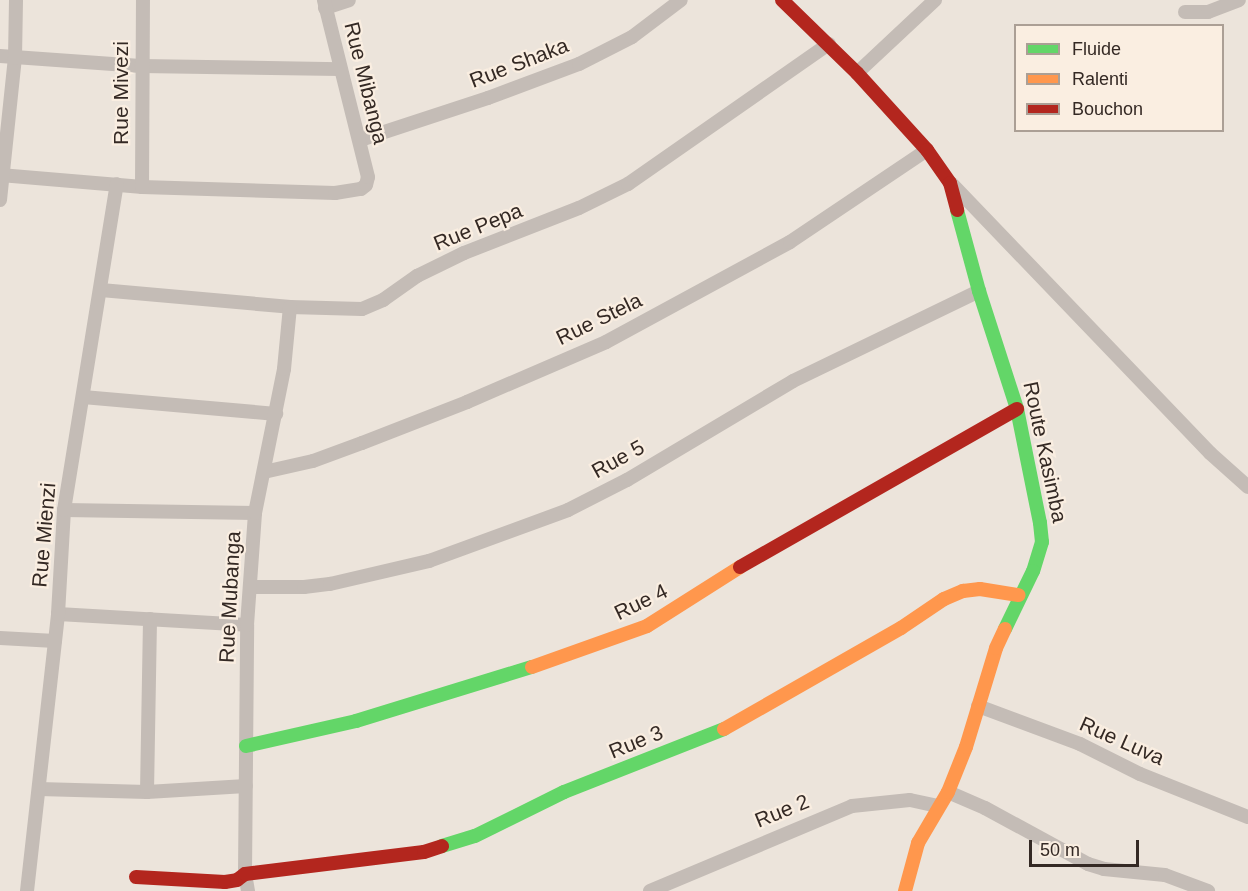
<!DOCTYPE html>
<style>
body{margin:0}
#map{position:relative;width:1248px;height:891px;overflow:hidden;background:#ece4db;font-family:Arial,sans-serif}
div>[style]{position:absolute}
.street>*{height:14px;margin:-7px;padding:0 7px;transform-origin:7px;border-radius:7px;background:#c4bcb6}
.fast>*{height:14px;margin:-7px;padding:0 7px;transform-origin:7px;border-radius:7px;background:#63d668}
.slow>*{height:14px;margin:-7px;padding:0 7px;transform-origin:7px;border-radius:7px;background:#ff974d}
.jam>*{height:14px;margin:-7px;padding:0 7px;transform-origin:7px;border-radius:7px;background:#b3261e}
span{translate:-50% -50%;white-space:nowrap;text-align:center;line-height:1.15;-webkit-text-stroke:4.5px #faeee1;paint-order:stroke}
.street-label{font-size:21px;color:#342924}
.legend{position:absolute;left:1014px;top:24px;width:210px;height:108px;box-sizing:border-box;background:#faeee1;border:2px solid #ab9f95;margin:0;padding:8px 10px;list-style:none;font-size:18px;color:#342924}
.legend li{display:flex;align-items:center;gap:12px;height:30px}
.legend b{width:30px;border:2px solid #ab9f95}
.scale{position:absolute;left:1029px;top:840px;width:110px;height:27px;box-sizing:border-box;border:3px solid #342924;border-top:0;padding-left:8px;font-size:18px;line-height:21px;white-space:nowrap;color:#342924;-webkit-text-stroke:4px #faeee1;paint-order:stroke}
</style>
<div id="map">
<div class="street">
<div style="left:325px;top:8px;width:25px;rotate:-18deg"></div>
<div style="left:1185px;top:12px;width:23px"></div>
<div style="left:1208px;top:12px;width:33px;rotate:-21deg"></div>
<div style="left:0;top:56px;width:141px;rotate:4.1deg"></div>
<div style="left:141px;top:66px;width:199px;rotate:0.9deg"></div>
<div style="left:857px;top:73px;width:107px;rotate:-43.1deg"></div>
<div style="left:360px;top:140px;width:135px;rotate:-18.2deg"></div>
<div style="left:488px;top:98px;width:97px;rotate:-20.5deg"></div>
<div style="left:579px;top:64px;width:59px;rotate:-27deg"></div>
<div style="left:632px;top:37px;width:61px;rotate:-37.1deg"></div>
<div style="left:0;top:175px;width:143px;rotate:4.8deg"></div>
<div style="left:142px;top:187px;width:193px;rotate:1.8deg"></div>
<div style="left:335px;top:193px;width:26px;rotate:-9deg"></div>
<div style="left:361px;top:189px;width:6px;rotate:-39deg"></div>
<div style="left:366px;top:185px;width:8px;rotate:-76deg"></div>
<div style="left:368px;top:177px;width:182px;rotate:-104deg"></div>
<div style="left:952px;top:184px;width:373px;rotate:46.2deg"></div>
<div style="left:1210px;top:453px;width:51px;rotate:41.8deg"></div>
<div style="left:142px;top:187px;width:187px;rotate:-89.7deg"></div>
<div style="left:0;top:200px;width:143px;rotate:-84deg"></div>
<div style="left:15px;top:58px;width:58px;rotate:-89deg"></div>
<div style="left:101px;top:290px;width:190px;rotate:5.1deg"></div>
<div style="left:290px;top:307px;width:72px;rotate:1.6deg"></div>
<div style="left:362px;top:309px;width:23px;rotate:-23deg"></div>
<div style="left:383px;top:300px;width:42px;rotate:-35.2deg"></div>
<div style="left:417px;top:276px;width:52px;rotate:-26.1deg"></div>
<div style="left:464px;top:253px;width:123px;rotate:-21.4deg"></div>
<div style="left:579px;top:208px;width:55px;rotate:-26.1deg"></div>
<div style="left:628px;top:184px;width:245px;rotate:-34.9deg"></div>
<div style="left:83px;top:397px;width:194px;rotate:5deg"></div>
<div style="left:264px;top:472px;width:50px;rotate:-12.7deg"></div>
<div style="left:313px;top:461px;width:52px;rotate:-20.2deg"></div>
<div style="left:362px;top:443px;width:113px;rotate:-21.3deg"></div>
<div style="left:467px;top:402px;width:151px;rotate:-23.3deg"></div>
<div style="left:606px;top:342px;width:209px;rotate:-28.5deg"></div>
<div style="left:790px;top:242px;width:165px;rotate:-33.9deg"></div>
<div style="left:64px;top:510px;width:191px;rotate:0.9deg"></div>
<div style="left:251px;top:587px;width:53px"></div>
<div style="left:304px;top:587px;width:26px;rotate:-7deg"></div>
<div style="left:330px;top:584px;width:102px;rotate:-13.1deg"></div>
<div style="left:429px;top:561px;width:148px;rotate:-20.1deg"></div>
<div style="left:568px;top:510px;width:66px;rotate:-27deg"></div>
<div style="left:627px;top:480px;width:193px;rotate:-30.8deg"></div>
<div style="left:793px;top:381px;width:207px;rotate:-25.8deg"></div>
<div style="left:58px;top:614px;width:189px;rotate:3.3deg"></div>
<div style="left:0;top:638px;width:55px;rotate:3.1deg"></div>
<div style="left:978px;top:706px;width:109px;rotate:20.4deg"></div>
<div style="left:1080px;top:744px;width:67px;rotate:26.6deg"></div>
<div style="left:1140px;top:774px;width:116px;rotate:21.7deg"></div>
<div style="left:39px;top:789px;width:108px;rotate:1.6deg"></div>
<div style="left:147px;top:792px;width:99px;rotate:-3.5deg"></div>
<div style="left:147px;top:792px;width:173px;rotate:-89deg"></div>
<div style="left:948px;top:792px;width:40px;rotate:23.4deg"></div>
<div style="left:985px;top:808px;width:117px;rotate:28.5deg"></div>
<div style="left:1088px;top:864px;width:17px;rotate:17deg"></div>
<div style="left:1104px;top:869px;width:61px;rotate:5.6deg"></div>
<div style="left:1165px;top:875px;width:46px;rotate:20.4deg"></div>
<div style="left:27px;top:891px;width:279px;rotate:-83.6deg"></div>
<div style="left:58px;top:614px;width:104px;rotate:-86.7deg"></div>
<div style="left:64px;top:510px;width:330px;rotate:-80.8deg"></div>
<div style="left:248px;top:891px;width:17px;rotate:-100deg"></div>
<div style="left:245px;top:874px;width:249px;rotate:-89.5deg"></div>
<div style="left:247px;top:625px;width:112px;rotate:-85.9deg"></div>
<div style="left:255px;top:513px;width:147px;rotate:-78.6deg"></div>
<div style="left:284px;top:369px;width:62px;rotate:-84.5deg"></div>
<div style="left:650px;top:891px;width:219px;rotate:-22.8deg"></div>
<div style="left:852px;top:806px;width:58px;rotate:-5.9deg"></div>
<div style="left:910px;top:800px;width:29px;rotate:12deg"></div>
</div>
<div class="fast">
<div style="left:957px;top:210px;width:84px;rotate:74.8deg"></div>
<div style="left:979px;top:291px;width:124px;rotate:72.1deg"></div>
<div style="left:1017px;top:409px;width:116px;rotate:78.6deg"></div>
<div style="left:1040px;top:523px;width:19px;rotate:84deg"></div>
<div style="left:1042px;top:542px;width:30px;rotate:107deg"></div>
<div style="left:1033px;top:571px;width:64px;rotate:115.8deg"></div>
<div style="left:246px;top:746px;width:113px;rotate:-12.8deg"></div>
<div style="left:356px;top:721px;width:184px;rotate:-17.1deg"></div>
<div style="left:442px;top:846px;width:34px;rotate:-17deg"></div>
<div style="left:475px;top:836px;width:99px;rotate:-26.3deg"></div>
<div style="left:564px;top:792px;width:172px;rotate:-21.5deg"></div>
</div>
<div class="slow">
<div style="left:532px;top:667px;width:122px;rotate:-19.6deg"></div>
<div style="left:647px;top:626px;width:110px;rotate:-32.4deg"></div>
<div style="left:724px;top:729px;width:204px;rotate:-29.7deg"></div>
<div style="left:901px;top:628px;width:52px;rotate:-34deg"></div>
<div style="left:944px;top:599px;width:21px;rotate:-23deg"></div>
<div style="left:963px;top:591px;width:17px;rotate:-7deg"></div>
<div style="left:980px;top:589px;width:39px;rotate:9deg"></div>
<div style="left:905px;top:891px;width:50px;rotate:-74.8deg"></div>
<div style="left:918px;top:843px;width:59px;rotate:-59.5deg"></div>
<div style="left:948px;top:792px;width:48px;rotate:-68.2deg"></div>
<div style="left:966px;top:747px;width:103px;rotate:-73.1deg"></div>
<div style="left:996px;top:648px;width:21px;rotate:-65deg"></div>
</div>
<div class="jam">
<div style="left:782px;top:0;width:105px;rotate:44.2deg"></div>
<div style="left:857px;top:73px;width:104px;rotate:47.7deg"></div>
<div style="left:927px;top:150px;width:40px;rotate:55.1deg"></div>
<div style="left:950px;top:183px;width:28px;rotate:75deg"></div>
<div style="left:740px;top:567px;width:319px;rotate:-29.7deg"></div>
<div style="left:136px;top:877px;width:89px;rotate:3.2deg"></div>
<div style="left:225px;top:882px;width:12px;rotate:-9deg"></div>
<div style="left:237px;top:880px;width:10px;rotate:-37deg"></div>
<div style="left:245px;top:874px;width:180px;rotate:-7deg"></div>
<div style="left:424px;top:852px;width:19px;rotate:-18deg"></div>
</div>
<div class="street-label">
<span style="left:519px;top:63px;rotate:-21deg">Rue Shaka</span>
<span style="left:366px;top:83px;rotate:76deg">Rue Mibanga</span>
<span style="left:121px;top:93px;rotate:-90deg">Rue Mivezi</span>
<span style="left:478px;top:227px;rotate:-22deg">Rue Pepa</span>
<span style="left:599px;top:319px;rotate:-26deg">Rue Stela</span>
<span style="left:1045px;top:452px;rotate:78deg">Route Kasimba</span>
<span style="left:618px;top:459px;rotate:-29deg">Rue 5</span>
<span style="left:44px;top:535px;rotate:-85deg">Rue Mienzi</span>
<span style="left:230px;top:597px;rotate:-87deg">Rue Mubanga</span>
<span style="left:641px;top:602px;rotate:-26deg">Rue 4</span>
<span style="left:1122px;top:741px;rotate:24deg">Rue Luva</span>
<span style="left:636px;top:742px;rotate:-22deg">Rue 3</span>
<span style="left:782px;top:811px;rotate:-22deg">Rue 2</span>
</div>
<ul class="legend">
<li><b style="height:8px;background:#63d668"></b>Fluide</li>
<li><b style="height:8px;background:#ff974d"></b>Ralenti</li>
<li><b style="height:8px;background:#b3261e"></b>Bouchon</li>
</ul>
<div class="scale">50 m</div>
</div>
